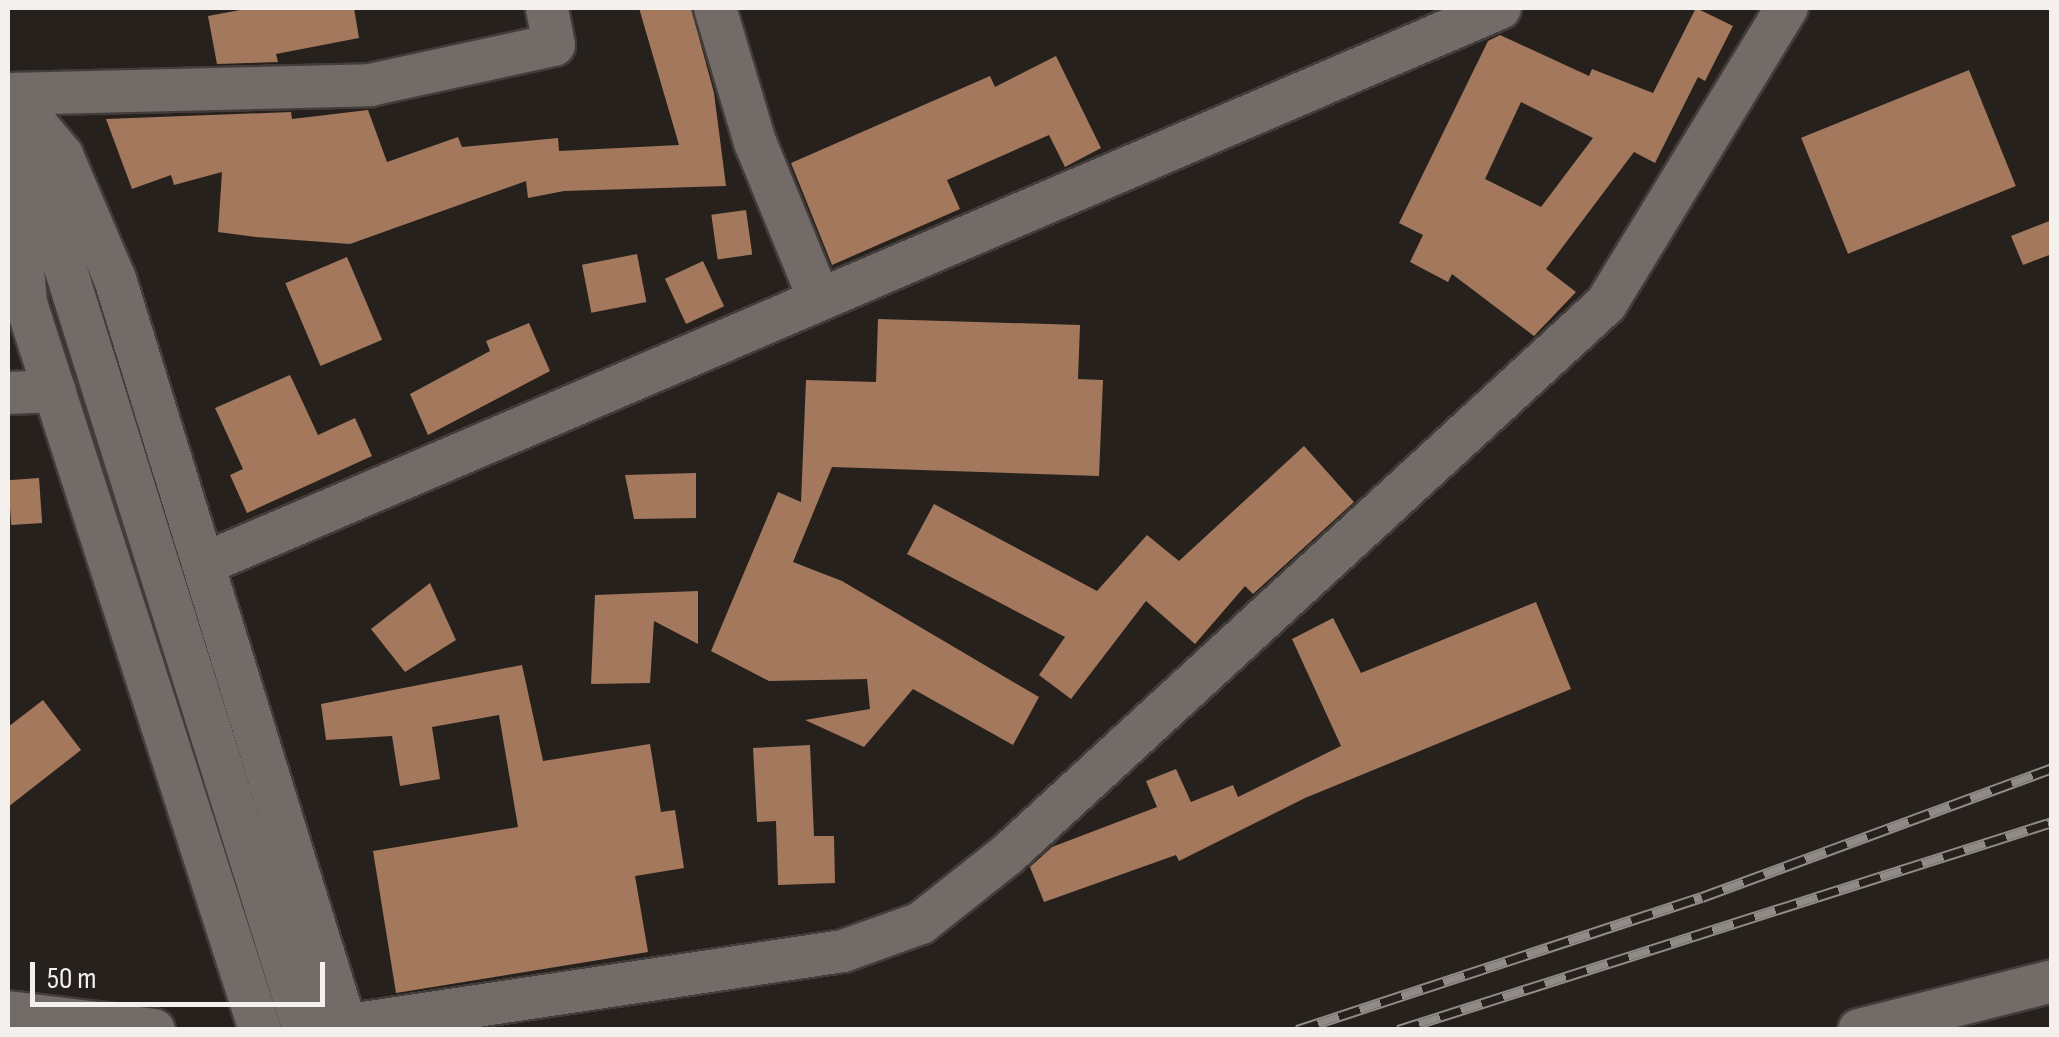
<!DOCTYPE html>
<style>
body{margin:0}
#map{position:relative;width:2059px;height:1037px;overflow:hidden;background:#27211d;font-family:"Sofia Sans Condensed",sans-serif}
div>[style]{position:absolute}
.building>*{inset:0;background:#a4785c;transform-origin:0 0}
.roads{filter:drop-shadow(2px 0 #423d3a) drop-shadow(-2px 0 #423d3a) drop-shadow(0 2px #423d3a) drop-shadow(0 -2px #423d3a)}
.minor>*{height:42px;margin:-21px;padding:0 21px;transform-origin:21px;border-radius:21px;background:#736b67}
.rail>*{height:11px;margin-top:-5.5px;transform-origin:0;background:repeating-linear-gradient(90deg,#27211d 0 22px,#908b87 0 44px);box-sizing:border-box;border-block:2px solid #908b87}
span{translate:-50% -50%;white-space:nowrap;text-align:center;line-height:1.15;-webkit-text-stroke:8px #27211d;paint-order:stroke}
.frame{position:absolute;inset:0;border:10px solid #f4f0ed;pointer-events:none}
.scale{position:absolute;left:30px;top:962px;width:295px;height:45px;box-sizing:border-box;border:5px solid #f4f0ed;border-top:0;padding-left:12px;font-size:30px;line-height:35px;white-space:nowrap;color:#f4f0ed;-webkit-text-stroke:8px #27211d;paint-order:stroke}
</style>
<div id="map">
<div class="building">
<div style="clip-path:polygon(251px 8px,354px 8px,359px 38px,276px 54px,278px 62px,217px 64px,208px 16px)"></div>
<div style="clip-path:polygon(639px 8px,691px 8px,714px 93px,726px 186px,564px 191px,528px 198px,526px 181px,350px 244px,256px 237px,218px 232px,222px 172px,174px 185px,171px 175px,132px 189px,106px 119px,291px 112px,292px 119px,368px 110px,387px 162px,458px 137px,462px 147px,558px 138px,559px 151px,679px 145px)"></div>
<div style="clip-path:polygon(evenodd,1696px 8px,1733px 26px,1705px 81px,1698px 77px,1655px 163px,1634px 152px,1546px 269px,1576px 292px,1534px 336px,1452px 274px,1448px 282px,1410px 262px,1423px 235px,1399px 223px,1488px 41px,1500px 35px,1589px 76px,1592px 69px,1653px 93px,1696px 8px,1521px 102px,1593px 138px,1541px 207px,1485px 179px,1521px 102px)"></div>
<div style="clip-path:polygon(1056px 56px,1101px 148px,1065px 167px,1049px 135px,947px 180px,960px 209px,832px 265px,791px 163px,990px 76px,995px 87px)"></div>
<div style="left:1969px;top:70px;width:125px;height:181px;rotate:68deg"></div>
<div style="left:746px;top:210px;width:45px;height:35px;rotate:82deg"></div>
<div style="clip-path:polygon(2052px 220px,2052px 254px,2023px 265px,2011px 236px)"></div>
<div style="left:637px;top:254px;width:49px;height:56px;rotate:79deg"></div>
<div style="left:347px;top:257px;width:90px;height:67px;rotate:67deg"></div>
<div style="left:703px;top:261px;width:50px;height:42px;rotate:65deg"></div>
<div style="clip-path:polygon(878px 319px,1080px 325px,1078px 379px,1103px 380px,1099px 476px,832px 467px,793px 562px,842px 581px,1039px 697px,1013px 745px,913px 689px,864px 747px,805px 720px,870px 709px,867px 679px,769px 681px,711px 651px,778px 492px,801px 502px,806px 380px,876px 382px)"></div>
<div style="clip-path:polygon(529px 323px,550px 371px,428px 435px,410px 394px,490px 351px,486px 341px)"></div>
<div style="clip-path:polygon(290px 375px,318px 435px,355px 418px,372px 456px,247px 513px,230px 475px,243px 469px,215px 408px)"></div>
<div style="clip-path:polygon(1304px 446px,1354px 502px,1253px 594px,1245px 586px,1195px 644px,1146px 601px,1071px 699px,1039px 675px,1065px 637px,907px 554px,934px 504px,1097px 591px,1147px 535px,1179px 561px)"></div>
<div style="clip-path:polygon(696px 473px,696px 518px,634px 519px,625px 475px)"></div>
<div style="left:39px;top:478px;width:45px;height:31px;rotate:86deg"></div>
<div style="clip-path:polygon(430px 583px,456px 640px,405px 672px,371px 629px)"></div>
<div style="clip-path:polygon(698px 591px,698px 644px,654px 621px,650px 683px,591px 684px,595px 595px)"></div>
<div style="clip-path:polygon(1536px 602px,1571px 689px,1305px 798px,1179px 861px,1176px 855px,1044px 902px,1030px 867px,1052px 847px,1157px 807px,1146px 781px,1176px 769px,1191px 802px,1233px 785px,1238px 797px,1341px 746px,1292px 639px,1333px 618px,1361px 673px)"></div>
<div style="clip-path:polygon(522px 665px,543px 761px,650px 744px,661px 812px,675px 810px,684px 868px,635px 876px,648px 952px,396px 993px,373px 851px,518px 827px,499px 715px,432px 727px,440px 779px,400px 786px,392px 736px,326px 740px,321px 704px)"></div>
<div style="clip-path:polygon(43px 700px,81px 750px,8px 807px,8px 727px)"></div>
<div style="clip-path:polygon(810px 745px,814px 836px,834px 836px,835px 883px,778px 885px,776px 821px,757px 822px,753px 748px)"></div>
</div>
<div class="roads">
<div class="minor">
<div style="left:715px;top:8px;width:140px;rotate:73.4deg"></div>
<div style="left:755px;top:142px;width:170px;rotate:67.8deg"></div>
<div style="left:11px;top:94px;width:80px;rotate:50.1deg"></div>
<div style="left:62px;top:155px;width:135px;rotate:66.9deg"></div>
<div style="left:115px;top:279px;width:786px;rotate:72.83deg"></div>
<div style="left:11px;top:94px;width:359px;rotate:-1.4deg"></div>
<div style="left:370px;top:85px;width:188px;rotate:-12.3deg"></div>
<div style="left:554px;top:45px;width:38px;rotate:-101deg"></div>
<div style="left:17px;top:114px;width:960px;rotate:72.6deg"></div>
<div style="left:13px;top:154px;width:150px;rotate:85deg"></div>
<div style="left:26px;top:303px;width:764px;rotate:72.16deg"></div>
<div style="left:8px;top:393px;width:47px;rotate:-2.4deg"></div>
<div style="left:206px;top:563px;width:1408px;rotate:-23.21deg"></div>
<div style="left:8px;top:1012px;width:147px;rotate:7deg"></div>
<div style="left:317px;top:1030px;width:532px;rotate:-8.54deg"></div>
<div style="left:843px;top:951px;width:83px;rotate:-19.7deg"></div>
<div style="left:921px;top:923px;width:111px;rotate:-38.4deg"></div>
<div style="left:1008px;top:854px;width:812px;rotate:-42.61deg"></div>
<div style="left:1606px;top:304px;width:347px;rotate:-58.6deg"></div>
<div style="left:1859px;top:1030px;width:199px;rotate:-14.2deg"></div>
</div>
</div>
<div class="rail">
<div style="left:1297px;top:1030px;width:426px;rotate:-18.2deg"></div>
<div style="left:1702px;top:897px;width:373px;rotate:-20.2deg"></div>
<div style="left:1398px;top:1030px;width:686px;rotate:-17.64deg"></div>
</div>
<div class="frame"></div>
<div class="scale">50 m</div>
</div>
